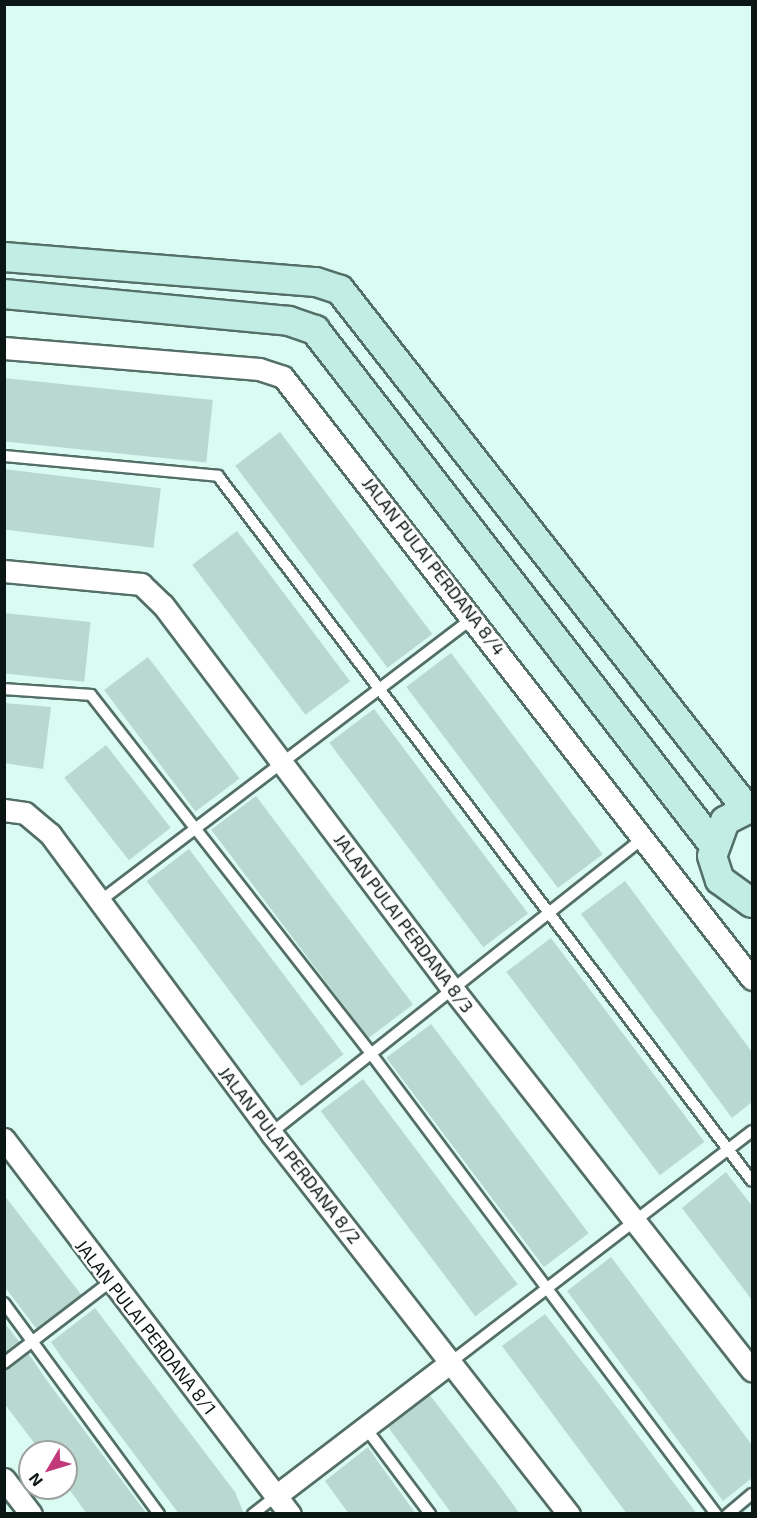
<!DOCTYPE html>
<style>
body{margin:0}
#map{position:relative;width:757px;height:1518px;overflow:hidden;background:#dafbf1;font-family:"Exo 2",sans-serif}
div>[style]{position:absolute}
.building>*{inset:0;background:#b9d8cf;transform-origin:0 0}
.roads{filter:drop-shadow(2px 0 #536f67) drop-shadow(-2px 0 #536f67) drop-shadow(0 2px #536f67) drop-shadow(0 -2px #536f67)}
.lane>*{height:10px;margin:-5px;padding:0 5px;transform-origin:5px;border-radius:5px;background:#fff}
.street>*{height:21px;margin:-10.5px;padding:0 10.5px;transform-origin:10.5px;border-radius:10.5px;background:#fff}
.secondary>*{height:28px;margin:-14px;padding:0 14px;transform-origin:14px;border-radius:14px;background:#c2ede5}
span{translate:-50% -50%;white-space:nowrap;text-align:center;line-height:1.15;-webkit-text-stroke:5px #fff;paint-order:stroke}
.street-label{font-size:18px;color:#0a1613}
.frame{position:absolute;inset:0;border:6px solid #0a1613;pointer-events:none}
.north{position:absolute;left:18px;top:1440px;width:60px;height:60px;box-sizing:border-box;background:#fff;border:2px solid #9da2a1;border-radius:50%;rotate:232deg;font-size:16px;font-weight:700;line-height:24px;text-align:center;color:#0a1613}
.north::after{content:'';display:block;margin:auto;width:21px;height:27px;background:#c13979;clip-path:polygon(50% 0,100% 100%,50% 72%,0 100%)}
</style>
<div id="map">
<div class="building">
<div style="left:4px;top:378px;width:210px;height:63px;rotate:6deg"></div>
<div style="left:280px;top:432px;width:253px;height:56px;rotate:53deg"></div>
<div style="left:4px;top:469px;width:158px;height:60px;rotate:7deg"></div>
<div style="left:237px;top:531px;width:188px;height:56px;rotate:53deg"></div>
<div style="left:4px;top:613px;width:87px;height:60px;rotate:6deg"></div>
<div style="left:451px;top:653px;width:252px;height:56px;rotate:53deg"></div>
<div style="left:148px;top:657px;width:152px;height:55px;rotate:53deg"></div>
<div style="clip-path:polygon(4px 703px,51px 707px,43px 769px,4px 763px)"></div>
<div style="left:374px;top:709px;width:256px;height:56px;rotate:53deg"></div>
<div style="left:106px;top:745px;width:105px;height:53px;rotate:52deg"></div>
<div style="left:256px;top:796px;width:261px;height:56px;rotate:53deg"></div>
<div style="left:189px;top:849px;width:257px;height:53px;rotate:53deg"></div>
<div style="clip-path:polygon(625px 881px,752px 1052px,752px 1102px,732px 1118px,581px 914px)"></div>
<div style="left:551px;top:938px;width:255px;height:56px;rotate:53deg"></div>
<div style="left:431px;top:1024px;width:262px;height:56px;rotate:53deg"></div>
<div style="left:363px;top:1079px;width:257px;height:53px;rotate:53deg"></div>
<div style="clip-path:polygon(726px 1172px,752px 1206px,752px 1300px,682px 1208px)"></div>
<div style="clip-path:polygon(4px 1195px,83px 1297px,39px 1332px,4px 1286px)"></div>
<div style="clip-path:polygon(611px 1257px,752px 1445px,752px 1478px,723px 1501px,567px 1291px)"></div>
<div style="clip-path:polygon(95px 1308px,235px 1492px,244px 1514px,179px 1514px,62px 1358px,51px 1342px)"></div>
<div style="clip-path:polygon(545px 1314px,606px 1393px,697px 1514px,627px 1514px,502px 1346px)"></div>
<div style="clip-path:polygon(4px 1322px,20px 1343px,4px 1356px)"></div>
<div style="clip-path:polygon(28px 1353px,50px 1385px,147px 1514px,87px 1514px,66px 1485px,66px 1452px,41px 1452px,4px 1403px,4px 1371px)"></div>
<div style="clip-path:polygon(429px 1394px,496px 1481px,520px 1514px,452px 1514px,388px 1427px)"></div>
<div style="clip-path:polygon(368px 1447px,381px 1466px,416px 1514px,349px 1514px,325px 1481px)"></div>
</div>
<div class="roads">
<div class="lane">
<div style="left:4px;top:456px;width:215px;rotate:5.3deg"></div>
<div style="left:218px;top:476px;width:884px;rotate:52.86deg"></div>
<div style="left:4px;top:689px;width:87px;rotate:3.9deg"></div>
<div style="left:91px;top:695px;width:452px;rotate:52deg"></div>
<div style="left:369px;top:1051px;width:579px;rotate:53.15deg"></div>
<div style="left:100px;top:901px;width:470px;rotate:-37.2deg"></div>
<div style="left:271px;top:1133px;width:476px;rotate:-38.4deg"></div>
<div style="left:4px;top:1303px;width:262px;rotate:53.7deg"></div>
<div style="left:451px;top:1362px;width:379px;rotate:-37.5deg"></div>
<div style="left:4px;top:1363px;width:133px;rotate:-37.4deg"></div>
<div style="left:365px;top:1427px;width:109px;rotate:53.2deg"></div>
<div style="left:253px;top:1514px;width:31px;rotate:-38deg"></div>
<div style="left:728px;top:1514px;width:31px;rotate:-40deg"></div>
</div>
<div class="street">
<div style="left:4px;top:348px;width:256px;rotate:4.7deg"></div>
<div style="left:259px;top:369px;width:25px;rotate:18deg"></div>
<div style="left:283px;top:377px;width:763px;rotate:52.08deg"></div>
<div style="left:4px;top:571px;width:138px;rotate:5.4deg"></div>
<div style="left:141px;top:584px;width:30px;rotate:44deg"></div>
<div style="left:163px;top:605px;width:480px;rotate:53deg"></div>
<div style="left:452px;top:988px;width:486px;rotate:51.9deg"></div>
<div style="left:4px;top:810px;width:21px;rotate:8deg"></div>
<div style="left:25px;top:813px;width:33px;rotate:40deg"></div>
<div style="left:50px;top:834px;width:372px;rotate:53.5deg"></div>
<div style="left:271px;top:1133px;width:484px;rotate:52deg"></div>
<div style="left:4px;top:1139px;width:472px;rotate:52.7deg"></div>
<div style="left:4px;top:1479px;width:44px;rotate:52.4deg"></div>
<div style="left:277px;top:1495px;width:219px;rotate:-37.4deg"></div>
</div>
<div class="secondary">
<div style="left:4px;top:257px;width:313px;rotate:4.6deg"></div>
<div style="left:316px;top:282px;width:25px;rotate:18deg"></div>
<div style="left:340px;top:290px;width:658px;rotate:51.91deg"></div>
<div style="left:4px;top:294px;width:286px;rotate:5.4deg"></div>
<div style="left:289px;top:321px;width:28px;rotate:19deg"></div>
<div style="left:315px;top:330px;width:650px;rotate:52.25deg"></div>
<div style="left:752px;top:807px;width:30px;rotate:153deg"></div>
<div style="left:725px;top:821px;width:37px;rotate:110deg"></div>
<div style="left:712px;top:856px;width:25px;rotate:72deg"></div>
<div style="left:720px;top:880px;width:39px;rotate:36deg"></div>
</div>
</div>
<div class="street-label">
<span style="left:434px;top:566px;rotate:52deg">JALAN PULAI PERDANA 8/4</span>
<span style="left:404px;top:923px;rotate:53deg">JALAN PULAI PERDANA 8/3</span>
<span style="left:290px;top:1155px;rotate:52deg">JALAN PULAI PERDANA 8/2</span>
<span style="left:146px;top:1327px;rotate:52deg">JALAN PULAI PERDANA 8/1</span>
</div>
<div class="frame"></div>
<div class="north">N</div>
</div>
